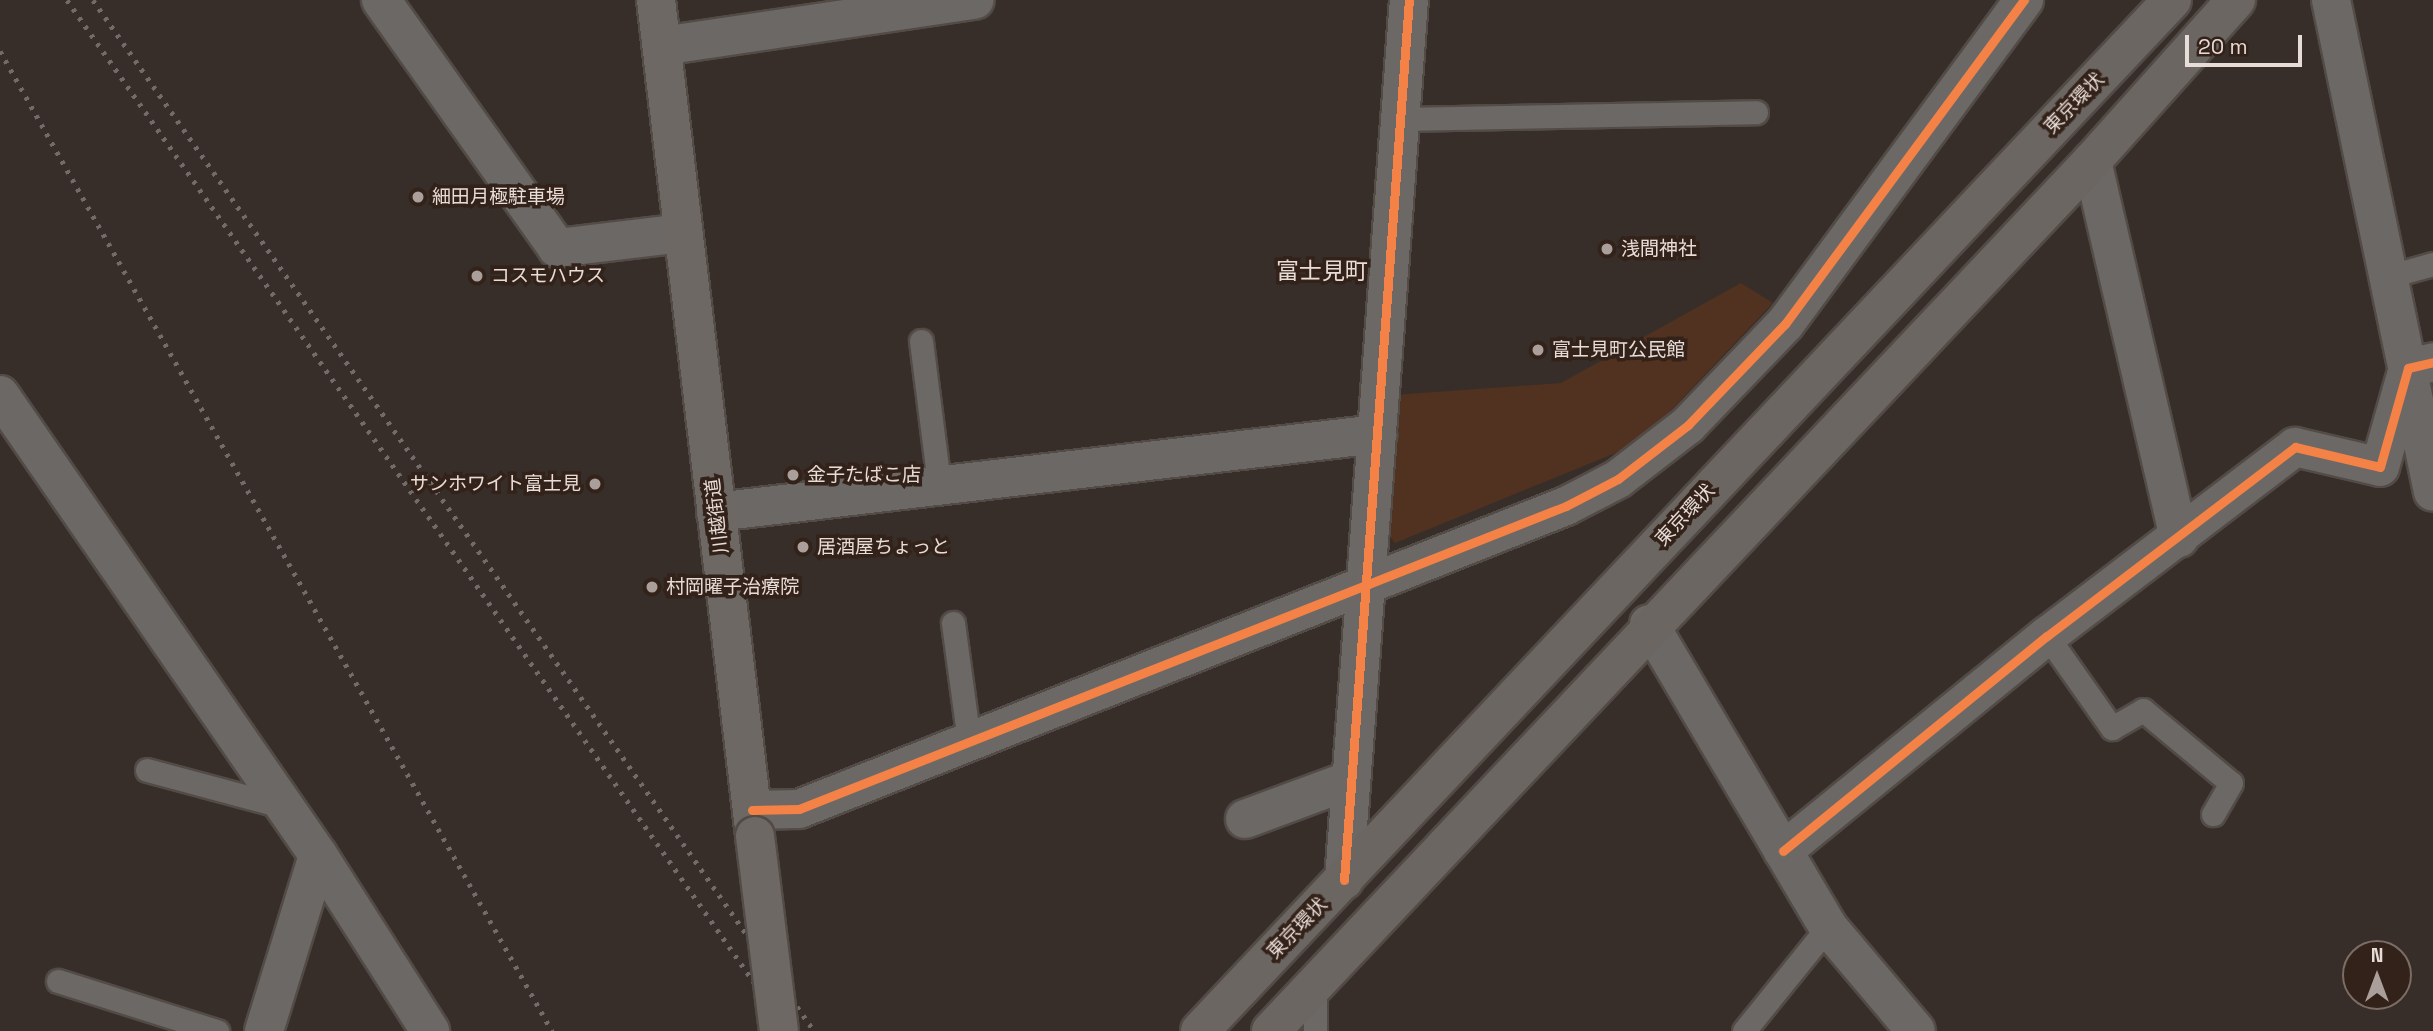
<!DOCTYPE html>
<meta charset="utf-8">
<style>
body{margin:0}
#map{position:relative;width:2433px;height:1031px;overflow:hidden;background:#372e29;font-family:"Space Grotesk","Noto Sans JP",sans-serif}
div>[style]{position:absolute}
.green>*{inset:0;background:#51311f}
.roads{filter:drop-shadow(2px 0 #524b46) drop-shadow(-2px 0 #524b46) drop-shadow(0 2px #524b46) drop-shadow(0 -2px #524b46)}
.service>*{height:23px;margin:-11.5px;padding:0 11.5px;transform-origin:11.5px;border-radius:11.5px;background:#6c6865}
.minor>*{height:38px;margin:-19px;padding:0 19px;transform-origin:19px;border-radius:19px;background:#6c6865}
.tertiary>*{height:38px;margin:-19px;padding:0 19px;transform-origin:19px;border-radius:19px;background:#6c6865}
.primary>*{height:38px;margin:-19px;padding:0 19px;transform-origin:19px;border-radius:19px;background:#6e6864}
.trunk>*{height:38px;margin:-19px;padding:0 19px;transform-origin:19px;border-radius:19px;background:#6c6662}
.rail>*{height:5px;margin-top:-2.5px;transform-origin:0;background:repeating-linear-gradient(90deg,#716c6a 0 3.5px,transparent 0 10.5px)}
.bridges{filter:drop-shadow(2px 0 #524b46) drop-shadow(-2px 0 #524b46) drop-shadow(0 2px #524b46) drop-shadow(0 -2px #524b46)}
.primary-bridge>*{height:38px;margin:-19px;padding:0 19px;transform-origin:19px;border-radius:19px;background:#6e6864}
.cycleway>*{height:9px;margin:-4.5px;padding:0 4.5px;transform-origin:4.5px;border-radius:4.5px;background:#f48246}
.dots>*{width:19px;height:19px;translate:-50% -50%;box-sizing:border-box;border:4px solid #332219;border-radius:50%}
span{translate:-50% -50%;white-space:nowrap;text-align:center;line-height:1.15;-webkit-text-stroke:7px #332219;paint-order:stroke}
.street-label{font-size:19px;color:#e8dcd7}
.poi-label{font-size:19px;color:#e8dcd7}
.left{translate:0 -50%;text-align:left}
.right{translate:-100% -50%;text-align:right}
.quarter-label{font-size:23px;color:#e8dcd7}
.north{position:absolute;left:2342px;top:940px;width:70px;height:70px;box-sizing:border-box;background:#332219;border:2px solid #7b6c65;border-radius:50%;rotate:0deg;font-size:19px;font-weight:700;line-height:28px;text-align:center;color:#e8dcd7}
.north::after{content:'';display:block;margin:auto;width:24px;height:32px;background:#aa9f9a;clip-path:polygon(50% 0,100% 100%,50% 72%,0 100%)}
.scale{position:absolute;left:2185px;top:35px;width:117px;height:32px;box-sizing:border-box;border:4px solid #e8dcd7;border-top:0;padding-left:9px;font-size:21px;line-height:24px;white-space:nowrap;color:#e8dcd7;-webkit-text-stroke:5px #332219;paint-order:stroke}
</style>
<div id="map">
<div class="green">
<div style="clip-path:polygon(1741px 283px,1773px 303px,1640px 443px,1395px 543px,1383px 529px,1393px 395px,1561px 383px)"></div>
</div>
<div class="roads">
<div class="service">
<div style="left:1400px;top:119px;width:356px;rotate:-1.1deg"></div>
<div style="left:2390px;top:276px;width:45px;rotate:-15.6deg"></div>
<div style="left:921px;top:341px;width:144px;rotate:82.8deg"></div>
<div style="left:953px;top:623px;width:120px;rotate:82.3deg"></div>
<div style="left:2047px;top:636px;width:113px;rotate:54.8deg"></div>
<div style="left:2112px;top:728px;width:36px;rotate:-30deg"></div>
<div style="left:2143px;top:710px;width:114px;rotate:39.7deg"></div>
<div style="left:2231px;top:783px;width:36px;rotate:120deg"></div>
<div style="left:147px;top:770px;width:139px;rotate:15deg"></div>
<div style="left:58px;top:981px;width:167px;rotate:17.5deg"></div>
<div style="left:1315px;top:984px;width:47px;rotate:90deg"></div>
<div style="left:1744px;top:1031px;width:134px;rotate:-51.1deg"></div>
</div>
<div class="minor">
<div style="left:381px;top:0;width:304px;rotate:54.6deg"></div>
<div style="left:557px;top:248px;width:126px;rotate:-6.8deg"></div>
<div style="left:2331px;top:0;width:502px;rotate:78.29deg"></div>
<div style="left:662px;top:46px;width:316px;rotate:-8.4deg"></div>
<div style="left:2092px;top:161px;width:387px;rotate:77deg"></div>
<div style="left:0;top:395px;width:559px;rotate:55.34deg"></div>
<div style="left:318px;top:855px;width:209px;rotate:57.5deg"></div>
<div style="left:716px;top:512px;width:666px;rotate:-6.73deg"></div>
<div style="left:1649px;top:624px;width:352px;rotate:59.4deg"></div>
<div style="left:1828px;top:927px;width:136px;rotate:49.8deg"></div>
<div style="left:1245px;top:819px;width:110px;rotate:-20.3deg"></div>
<div style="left:1783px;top:851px;width:340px;rotate:-39.2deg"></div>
<div style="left:2047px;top:636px;width:312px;rotate:-37.3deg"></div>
<div style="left:2295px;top:447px;width:87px;rotate:13.2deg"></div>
<div style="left:2380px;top:467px;width:103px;rotate:-74.2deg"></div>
<div style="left:2408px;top:368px;width:26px;rotate:-13deg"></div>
<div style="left:1344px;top:880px;width:882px;rotate:-85.78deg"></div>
<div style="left:264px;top:1031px;width:184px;rotate:-72.9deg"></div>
</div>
<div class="tertiary">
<div style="left:752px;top:810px;width:47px;rotate:-1.2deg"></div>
<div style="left:799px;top:809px;width:825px;rotate:-21.56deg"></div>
<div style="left:1566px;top:506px;width:59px;rotate:-27.4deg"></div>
<div style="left:1618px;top:479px;width:88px;rotate:-37.6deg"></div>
<div style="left:1688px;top:425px;width:140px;rotate:-46.2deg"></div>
<div style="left:1785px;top:324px;width:403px;rotate:-53.6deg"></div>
</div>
<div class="primary">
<div style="left:656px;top:0;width:842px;rotate:83.25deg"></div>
</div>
<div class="trunk">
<div style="left:1200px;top:1031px;width:1417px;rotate:-46.69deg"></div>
<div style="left:1271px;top:1031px;width:1196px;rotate:-46.66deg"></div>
<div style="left:2092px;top:161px;width:216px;rotate:-48.2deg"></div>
</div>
</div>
<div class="rail">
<div style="left:67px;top:0;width:1258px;rotate:55.03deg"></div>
<div style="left:93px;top:0;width:1258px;rotate:55.03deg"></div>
<div style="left:0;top:51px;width:1125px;rotate:60.61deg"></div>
</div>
<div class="bridges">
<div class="primary-bridge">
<div style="left:755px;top:836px;width:196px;rotate:83deg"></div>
</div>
</div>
<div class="cycleway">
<div style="left:752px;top:810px;width:47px;rotate:-1.2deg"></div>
<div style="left:799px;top:809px;width:825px;rotate:-21.56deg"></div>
<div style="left:1566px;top:506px;width:59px;rotate:-27.4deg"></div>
<div style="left:1618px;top:479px;width:88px;rotate:-37.6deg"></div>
<div style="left:1688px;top:425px;width:140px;rotate:-46.2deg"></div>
<div style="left:1785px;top:324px;width:403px;rotate:-53.6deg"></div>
<div style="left:1783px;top:851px;width:340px;rotate:-39.2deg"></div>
<div style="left:2047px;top:636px;width:312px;rotate:-37.3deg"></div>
<div style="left:2295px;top:447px;width:87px;rotate:13.2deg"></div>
<div style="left:2380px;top:467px;width:103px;rotate:-74.2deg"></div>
<div style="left:2408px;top:368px;width:26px;rotate:-13deg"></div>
<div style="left:1344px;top:880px;width:882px;rotate:-85.78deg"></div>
</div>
<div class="dots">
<div style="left:418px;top:197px;background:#aa9f9a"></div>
<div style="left:1607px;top:249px;background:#aa9f9a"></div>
<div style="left:477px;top:276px;background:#aa9f9a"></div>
<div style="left:1538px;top:350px;background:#aa9f9a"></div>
<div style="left:793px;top:475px;background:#aa9f9a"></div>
<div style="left:595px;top:484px;background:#aa9f9a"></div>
<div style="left:803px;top:547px;background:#aa9f9a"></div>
<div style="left:652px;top:587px;background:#aa9f9a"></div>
</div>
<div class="street-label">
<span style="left:2074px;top:103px;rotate:-46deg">東京環状</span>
<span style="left:1685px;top:515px;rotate:-47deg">東京環状</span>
<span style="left:717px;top:516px;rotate:-97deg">川越街道</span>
<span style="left:1297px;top:928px;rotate:-46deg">東京環状</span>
</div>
<div class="poi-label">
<span class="left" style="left:432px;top:197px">細田月極駐車場</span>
<span class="left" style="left:1621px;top:249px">浅間神社</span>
<span class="left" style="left:491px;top:276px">コスモハウス</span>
<span class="left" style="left:1552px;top:350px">富士見町公民館</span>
<span class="left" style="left:807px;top:475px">金子たばこ店</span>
<span class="right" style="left:581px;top:484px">サンホワイト富士見</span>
<span class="left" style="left:817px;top:547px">居酒屋ちょっと</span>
<span class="left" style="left:666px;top:587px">村岡曜子治療院</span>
</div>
<div class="quarter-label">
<span style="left:1322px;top:271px">富士見町</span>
</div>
<div class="north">N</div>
<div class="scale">20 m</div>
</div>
